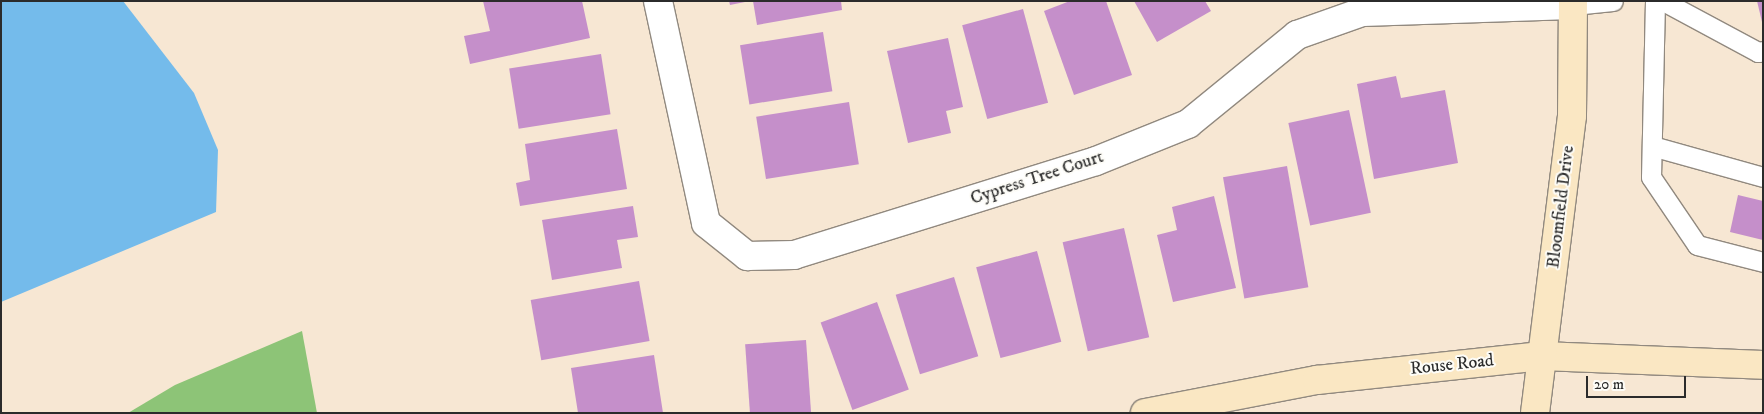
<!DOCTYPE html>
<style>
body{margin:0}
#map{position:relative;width:1764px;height:414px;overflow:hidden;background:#f7e7d3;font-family:"IM FELL DW Pica",serif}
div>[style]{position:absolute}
.green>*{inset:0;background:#8dc477}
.water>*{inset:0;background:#74bbeb}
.building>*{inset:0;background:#c58fca;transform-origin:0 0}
.roads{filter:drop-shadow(1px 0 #91897f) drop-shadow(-1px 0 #91897f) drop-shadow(0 1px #91897f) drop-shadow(0 -1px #91897f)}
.lane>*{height:19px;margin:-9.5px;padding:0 9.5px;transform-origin:9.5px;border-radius:9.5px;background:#fff}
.street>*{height:28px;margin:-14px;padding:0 14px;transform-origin:14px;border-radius:14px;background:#fff}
.secondary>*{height:28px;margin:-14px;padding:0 14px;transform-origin:14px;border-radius:14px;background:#fae7c3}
span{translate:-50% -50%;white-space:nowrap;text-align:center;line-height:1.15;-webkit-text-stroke:4px #fdfcf7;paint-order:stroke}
.street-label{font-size:18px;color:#2b2b2b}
.frame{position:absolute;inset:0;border:2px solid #2b2b2b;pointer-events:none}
.scale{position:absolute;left:1586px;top:376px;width:100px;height:22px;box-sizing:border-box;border:2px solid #2b2b2b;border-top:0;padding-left:6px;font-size:15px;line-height:18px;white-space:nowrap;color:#2b2b2b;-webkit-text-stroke:4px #fdfcf7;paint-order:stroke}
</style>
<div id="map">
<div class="green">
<div style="clip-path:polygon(302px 331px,317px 413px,128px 413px,175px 385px)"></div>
</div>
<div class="water">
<div style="clip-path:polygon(1px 1px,123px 1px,194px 93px,218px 150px,216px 212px,1px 302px)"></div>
</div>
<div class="building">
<div style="clip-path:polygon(483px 1px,582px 1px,590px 38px,470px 64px,464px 36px,490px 31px)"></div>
<div style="clip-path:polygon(729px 1px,745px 1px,745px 2px,730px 5px)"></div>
<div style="clip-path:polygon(753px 1px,841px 1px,842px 10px,757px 25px)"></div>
<div style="clip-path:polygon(1070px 1px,1106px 1px,1132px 75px,1074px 95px,1044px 11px)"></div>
<div style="clip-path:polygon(1134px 1px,1205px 1px,1211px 11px,1157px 42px)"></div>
<div style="clip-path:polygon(1757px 1px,1763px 1px,1763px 22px,1762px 22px)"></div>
<div style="left:1023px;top:9px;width:97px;height:63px;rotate:75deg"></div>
<div style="left:823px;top:32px;width:60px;height:84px;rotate:81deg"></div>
<div style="clip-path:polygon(948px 38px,963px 107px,946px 111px,951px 133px,908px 143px,887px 51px)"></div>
<div style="left:601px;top:54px;width:61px;height:93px;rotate:81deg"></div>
<div style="clip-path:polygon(1396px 76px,1401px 98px,1445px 90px,1458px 163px,1374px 179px,1357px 84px)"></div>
<div style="left:849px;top:102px;width:63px;height:94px;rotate:81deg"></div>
<div style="left:1349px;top:110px;width:105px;height:62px;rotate:78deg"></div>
<div style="clip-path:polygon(617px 129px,627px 189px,520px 206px,516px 183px,530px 180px,525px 144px)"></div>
<div style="left:1287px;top:166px;width:123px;height:65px;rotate:80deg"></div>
<div style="clip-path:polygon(1738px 195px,1763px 201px,1763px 240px,1730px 232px)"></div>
<div style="clip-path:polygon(1214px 196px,1236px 288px,1173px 302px,1157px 235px,1177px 230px,1172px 207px)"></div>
<div style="clip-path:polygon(633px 206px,638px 237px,617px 240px,622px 268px,552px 280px,542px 220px)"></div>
<div style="left:1124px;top:228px;width:112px;height:63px;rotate:77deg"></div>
<div style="left:1037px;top:251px;width:94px;height:63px;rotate:75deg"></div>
<div style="left:954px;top:277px;width:83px;height:61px;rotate:73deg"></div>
<div style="left:639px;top:281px;width:61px;height:110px;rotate:80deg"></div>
<div style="left:877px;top:302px;width:93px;height:60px;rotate:70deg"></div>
<div style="left:806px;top:340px;width:73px;height:61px;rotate:86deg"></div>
<div style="clip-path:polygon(654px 355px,663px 413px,578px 413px,571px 368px)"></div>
</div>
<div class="roads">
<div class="lane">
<div style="left:1655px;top:1px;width:176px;rotate:91.3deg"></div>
<div style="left:1651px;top:177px;width:82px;rotate:55.9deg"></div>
<div style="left:1697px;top:245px;width:68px;rotate:14.4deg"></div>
<div style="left:1663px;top:1px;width:108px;rotate:28.2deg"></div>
<div style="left:1758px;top:52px;width:5px;rotate:-11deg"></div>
<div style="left:1573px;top:5px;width:40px;rotate:-5.7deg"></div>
<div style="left:1652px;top:146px;width:115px;rotate:15.6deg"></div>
</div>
<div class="street">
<div style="left:658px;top:1px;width:227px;rotate:77.8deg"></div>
<div style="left:706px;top:223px;width:53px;rotate:38.8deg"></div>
<div style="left:747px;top:256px;width:47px;rotate:-1.2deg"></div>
<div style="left:794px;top:255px;width:316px;rotate:-17.3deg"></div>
<div style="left:1096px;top:161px;width:99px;rotate:-21.9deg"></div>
<div style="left:1188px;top:124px;width:141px;rotate:-39.2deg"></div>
<div style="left:1297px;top:35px;width:69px;rotate:-19.5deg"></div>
<div style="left:1362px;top:12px;width:211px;rotate:-1.9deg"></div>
</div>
<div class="secondary">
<div style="left:1145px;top:413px;width:175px;rotate:-10.9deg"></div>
<div style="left:1317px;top:380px;width:226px;rotate:-6.1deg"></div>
<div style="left:1542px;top:356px;width:221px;rotate:2.3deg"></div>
<div style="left:1535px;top:413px;width:299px;rotate:-82.9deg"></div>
<div style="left:1572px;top:116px;width:115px;rotate:-89.5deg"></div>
</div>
</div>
<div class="street-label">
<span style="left:1037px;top:178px;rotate:-18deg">Cypress Tree Court</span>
<span style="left:1561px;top:207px;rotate:-83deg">Bloomfield Drive</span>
<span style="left:1452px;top:365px;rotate:-6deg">Rouse Road</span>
</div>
<div class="frame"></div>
<div class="scale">20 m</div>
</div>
